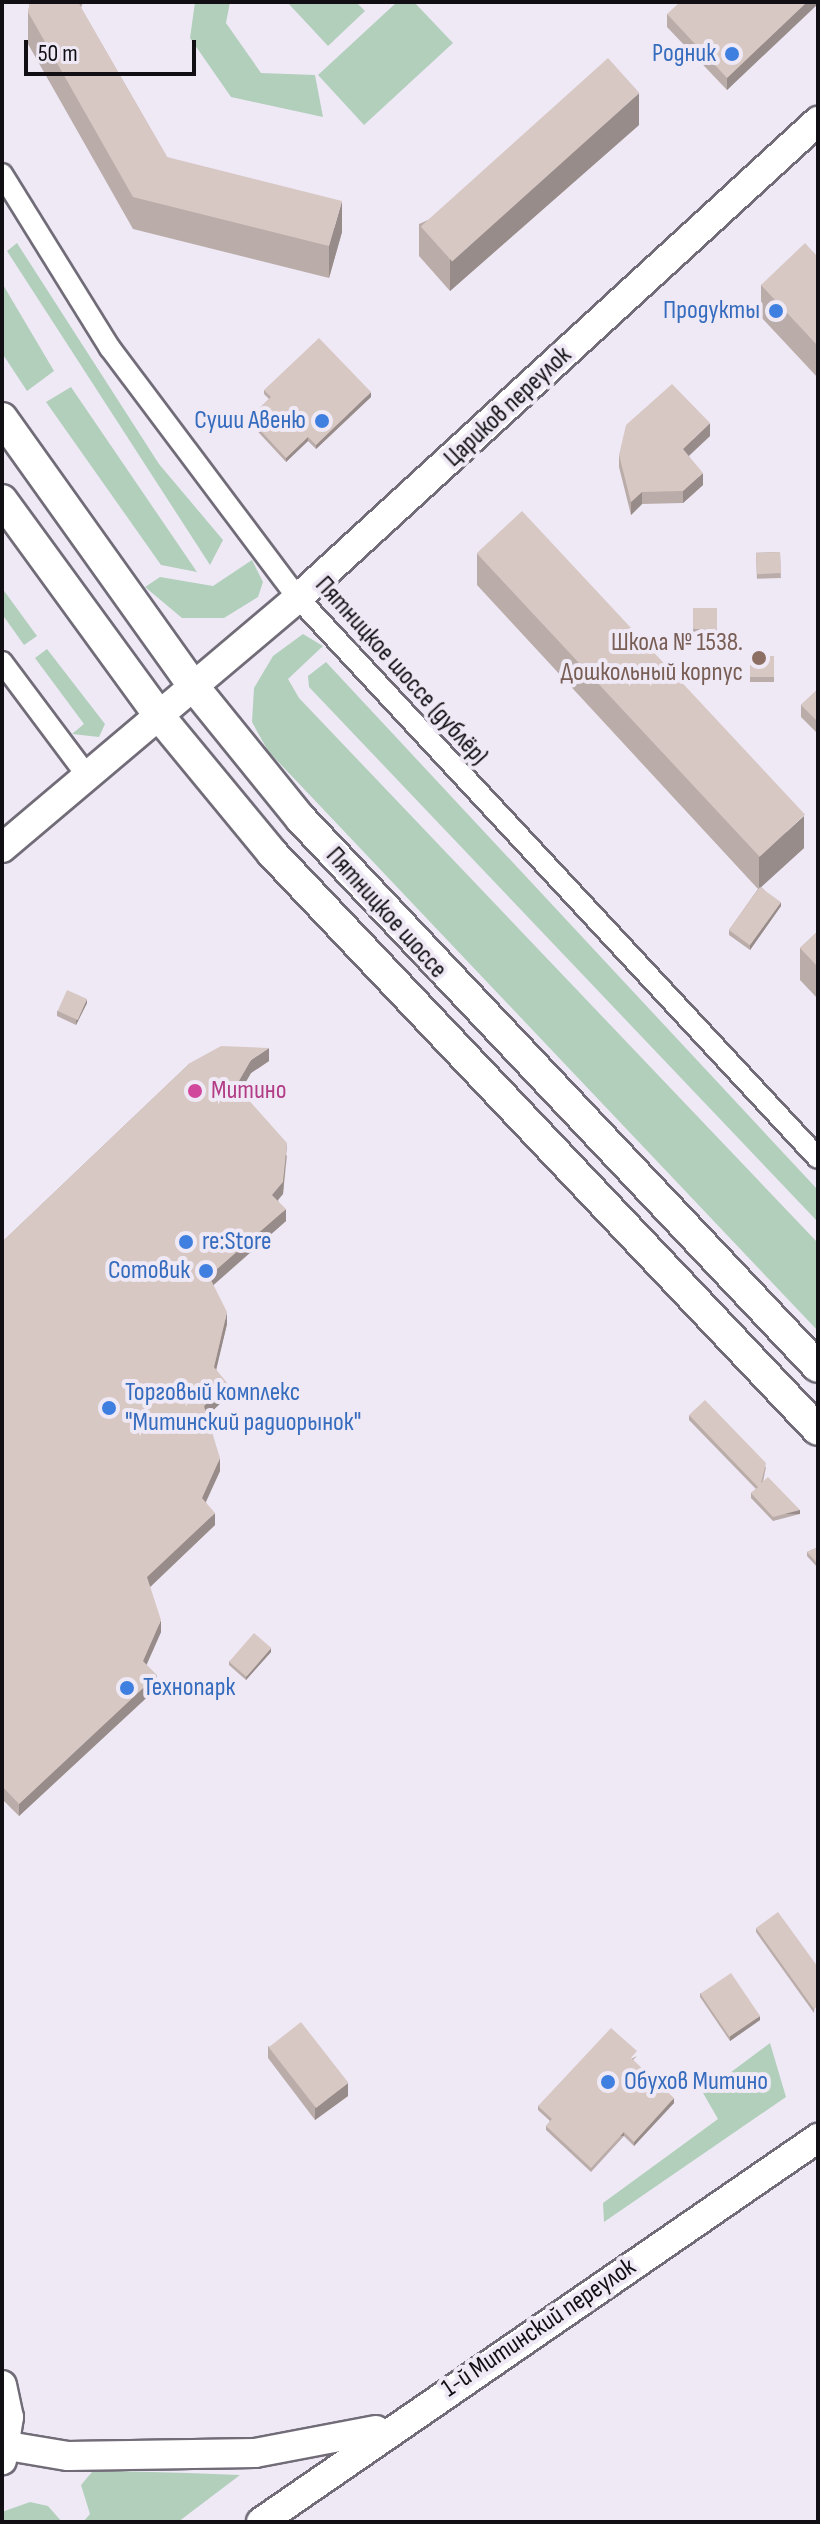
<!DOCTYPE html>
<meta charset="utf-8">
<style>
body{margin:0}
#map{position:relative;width:820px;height:2524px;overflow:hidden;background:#efe9f6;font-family:"Sofia Sans Condensed",sans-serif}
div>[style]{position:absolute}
.green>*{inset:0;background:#b2cfbc}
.roads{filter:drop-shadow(2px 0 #716c78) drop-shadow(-2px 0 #716c78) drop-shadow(0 2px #716c78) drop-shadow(0 -2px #716c78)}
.street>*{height:20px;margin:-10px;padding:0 10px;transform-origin:10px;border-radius:10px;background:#fff}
.secondary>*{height:28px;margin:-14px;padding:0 14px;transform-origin:14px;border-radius:14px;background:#fff}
.primary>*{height:30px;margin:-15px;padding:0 15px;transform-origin:15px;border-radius:15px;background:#fff}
.wall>*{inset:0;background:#baaca9;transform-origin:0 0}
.shaded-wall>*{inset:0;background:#978c89;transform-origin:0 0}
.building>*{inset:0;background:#d8c8c4;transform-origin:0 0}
.dots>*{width:22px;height:22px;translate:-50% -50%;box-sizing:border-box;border:4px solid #efe9f6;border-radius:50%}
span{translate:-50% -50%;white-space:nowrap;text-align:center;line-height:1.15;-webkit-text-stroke:8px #efe9f6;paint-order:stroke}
.shop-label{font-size:26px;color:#366cbe}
.right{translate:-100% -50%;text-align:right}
.left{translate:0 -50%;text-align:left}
.street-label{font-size:26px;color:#110f13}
.education-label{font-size:26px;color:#785e54}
.hotel-label{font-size:26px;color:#b23c85}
.frame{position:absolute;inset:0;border:4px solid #110f13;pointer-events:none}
.scale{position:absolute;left:24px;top:40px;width:172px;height:36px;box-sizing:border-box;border:4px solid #110f13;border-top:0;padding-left:10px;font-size:24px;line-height:28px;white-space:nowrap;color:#110f13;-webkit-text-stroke:6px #efe9f6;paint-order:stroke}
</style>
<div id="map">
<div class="green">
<div style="clip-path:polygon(195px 2px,230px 2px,226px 23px,261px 73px,315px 75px,323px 117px,231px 97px,190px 38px)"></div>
<div style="clip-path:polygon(287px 2px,356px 2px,365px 11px,328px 46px)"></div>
<div style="clip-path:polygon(397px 2px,414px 2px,453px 43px,364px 125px,318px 75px)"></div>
<div style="clip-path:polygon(17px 243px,159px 464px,223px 540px,210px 565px,7px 251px)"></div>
<div style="clip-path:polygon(2px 283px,54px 371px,27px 391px,2px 353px)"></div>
<div style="clip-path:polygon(71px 387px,197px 572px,161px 565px,46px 402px)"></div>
<div style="clip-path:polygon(252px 560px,263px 582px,258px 597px,224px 618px,182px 618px,145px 587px,160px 577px,213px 586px)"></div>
<div style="clip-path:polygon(2px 588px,37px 636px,24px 645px,2px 614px)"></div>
<div style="clip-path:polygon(303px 634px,323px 646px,288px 679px,299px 698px,818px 1243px,818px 1331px,268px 751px,252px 722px,254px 688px,273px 656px)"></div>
<div style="clip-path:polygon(47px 649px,105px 724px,99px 737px,72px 734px,84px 724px,35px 658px)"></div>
<div style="clip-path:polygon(326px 662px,818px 1190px,818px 1222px,309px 687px,308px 676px)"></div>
<div style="clip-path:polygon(770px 2043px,786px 2097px,604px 2222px,603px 2203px,718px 2119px,703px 2093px)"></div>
<div style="clip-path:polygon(115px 2471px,188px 2473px,240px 2475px,178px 2522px,83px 2522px,90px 2514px,81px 2485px,92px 2472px)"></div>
<div style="clip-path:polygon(30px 2502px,48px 2506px,62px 2522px,2px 2522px,2px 2512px)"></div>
</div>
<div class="roads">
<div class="street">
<div style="left:2px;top:174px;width:205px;rotate:58.2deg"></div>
<div style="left:110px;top:348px;width:313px;rotate:53.1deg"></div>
<div style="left:298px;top:598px;width:764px;rotate:47.12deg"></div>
<div style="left:2px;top:662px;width:144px;rotate:53.2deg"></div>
</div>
<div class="secondary">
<div style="left:2px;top:848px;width:387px;rotate:-40.2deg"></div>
<div style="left:298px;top:598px;width:706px;rotate:-42.53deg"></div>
<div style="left:2px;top:2385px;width:33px;rotate:78deg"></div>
<div style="left:9px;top:2417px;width:44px;rotate:99.2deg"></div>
<div style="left:8px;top:2446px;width:61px;rotate:9.5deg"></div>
<div style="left:68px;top:2456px;width:187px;rotate:-0.9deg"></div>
<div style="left:255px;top:2453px;width:123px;rotate:-10.8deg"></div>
<div style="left:261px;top:2522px;width:677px;rotate:-34.58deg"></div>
</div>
<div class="primary">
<div style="left:2px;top:418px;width:330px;rotate:54.5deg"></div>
<div style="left:194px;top:687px;width:170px;rotate:51deg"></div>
<div style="left:301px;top:819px;width:753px;rotate:46.67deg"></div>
<div style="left:2px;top:500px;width:268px;rotate:53.9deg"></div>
<div style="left:160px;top:717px;width:176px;rotate:50.5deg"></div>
<div style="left:272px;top:853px;width:794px;rotate:46.58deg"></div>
</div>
</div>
<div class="wall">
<div style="clip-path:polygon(30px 2px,83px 2px,81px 8px,167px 157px,342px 232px,329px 278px,133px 229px,28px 44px,28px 12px)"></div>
<div style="clip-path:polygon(818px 2px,727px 90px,667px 27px,667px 14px)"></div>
<div style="clip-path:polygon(639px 125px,450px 291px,419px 256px,419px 224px)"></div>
<div style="clip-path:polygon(818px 257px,818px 378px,761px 317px,761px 285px)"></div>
<div style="clip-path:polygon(264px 390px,371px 397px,316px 449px,308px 441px,286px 462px,249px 422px,249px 418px,269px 399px,264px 394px)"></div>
<div style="clip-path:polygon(710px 436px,689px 456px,703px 485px,683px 503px,642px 504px,631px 515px,619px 467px,619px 455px)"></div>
<div style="left:780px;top:552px;width:26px;height:24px;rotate:88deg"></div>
<div style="clip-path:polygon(477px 553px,804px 848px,761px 887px,781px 906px,750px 950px,729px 935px,729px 930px,758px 889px,477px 585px)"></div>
<div style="left:693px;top:608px;width:24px;height:25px"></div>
<div style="left:750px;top:656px;width:24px;height:26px"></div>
<div style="clip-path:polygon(818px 689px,818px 734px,801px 717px,801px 705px)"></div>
<div style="clip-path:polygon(818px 931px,818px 999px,800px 980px,800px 948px)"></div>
<div style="clip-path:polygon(87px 1003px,76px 1025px,57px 1016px,57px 1011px)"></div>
<div style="clip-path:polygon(269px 1061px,251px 1073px,240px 1091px,287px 1156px,283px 1194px,278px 1200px,286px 1221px,213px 1285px,227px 1324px,216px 1369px,228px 1396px,207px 1416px,220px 1471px,206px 1502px,215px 1525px,150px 1587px,161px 1632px,146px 1665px,157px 1688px,19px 1816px,2px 1799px,2px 1242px,190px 1063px)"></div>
<div style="clip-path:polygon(689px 1415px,766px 1467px,763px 1482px,800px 1514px,773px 1521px,751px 1498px,751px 1493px,756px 1489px,689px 1420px)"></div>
<div style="clip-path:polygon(818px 1547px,818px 1568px,807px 1556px,807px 1552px)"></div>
<div style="clip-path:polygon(271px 1652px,246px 1680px,229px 1665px,229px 1661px)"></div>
<div style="clip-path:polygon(756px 1928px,818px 1967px,814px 2013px,756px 1932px)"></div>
<div style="clip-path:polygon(700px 1993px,760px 2020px,730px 2041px,700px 1997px)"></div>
<div style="clip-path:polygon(268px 2046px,348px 2096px,315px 2120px,268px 2058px)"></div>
<div style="clip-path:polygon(637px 2056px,633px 2060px,674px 2103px,634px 2146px,624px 2136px,591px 2172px,546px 2130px,546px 2126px,550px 2121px,538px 2110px,538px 2106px)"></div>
</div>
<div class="shaded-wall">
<div style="clip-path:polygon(807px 2px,818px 2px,818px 4px,727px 90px,727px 78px)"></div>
<div style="clip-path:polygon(639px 93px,639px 125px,450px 291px,450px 259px)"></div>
<div style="clip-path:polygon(342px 201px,342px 232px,329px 278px,329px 246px)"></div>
<div style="clip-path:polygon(371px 392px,371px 397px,316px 449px,316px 445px)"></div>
<div style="clip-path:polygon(710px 423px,710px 436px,683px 461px,683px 449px)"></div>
<div style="clip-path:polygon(308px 437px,308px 441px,286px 462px,286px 458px)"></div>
<div style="clip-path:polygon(703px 473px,703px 485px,683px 503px,683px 491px)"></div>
<div style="clip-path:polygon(642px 492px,642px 504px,631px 515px,631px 502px)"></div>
<div style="clip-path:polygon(804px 816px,804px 848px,759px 889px,759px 857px)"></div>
<div style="clip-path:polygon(781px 902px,781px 906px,750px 950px,750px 945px)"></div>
<div style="clip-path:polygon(87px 999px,87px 1003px,76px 1025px,76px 1021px)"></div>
<div style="clip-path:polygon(269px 1048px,269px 1061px,251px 1073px,236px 1099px,236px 1086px,251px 1060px)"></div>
<div style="clip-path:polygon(287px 1143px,283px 1194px,272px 1207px,272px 1195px)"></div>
<div style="clip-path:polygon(286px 1209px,286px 1221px,209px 1289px,209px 1276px)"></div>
<div style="clip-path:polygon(227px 1312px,227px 1324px,214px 1379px,214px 1367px)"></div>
<div style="clip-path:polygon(228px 1384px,228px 1396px,204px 1419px,204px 1406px)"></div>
<div style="clip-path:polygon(220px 1458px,220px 1471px,202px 1510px,202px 1498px)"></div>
<div style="left:800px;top:1510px;width:4px;height:28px;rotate:90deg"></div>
<div style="clip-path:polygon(215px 1513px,215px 1525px,147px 1590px,147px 1577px)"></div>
<div style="clip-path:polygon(161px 1620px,161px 1632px,143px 1673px,143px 1661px)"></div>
<div style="clip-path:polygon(271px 1648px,271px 1652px,246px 1680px,246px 1676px)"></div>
<div style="clip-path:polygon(157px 1675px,157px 1688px,19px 1816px,19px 1804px)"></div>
<div style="clip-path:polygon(760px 2016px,760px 2020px,730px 2041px,730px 2036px)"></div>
<div style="clip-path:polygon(348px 2083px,348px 2096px,315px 2120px,315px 2108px)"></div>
<div style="clip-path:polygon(674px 2098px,674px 2103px,634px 2146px,634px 2142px)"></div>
<div style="left:624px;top:2132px;width:4px;height:49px;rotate:90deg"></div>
</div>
<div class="building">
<div style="clip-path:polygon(30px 2px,78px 2px,167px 157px,342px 201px,329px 246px,133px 197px,28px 12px)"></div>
<div style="clip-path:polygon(680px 2px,807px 2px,727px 78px,667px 14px)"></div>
<div style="left:608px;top:58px;width:47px;height:252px;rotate:48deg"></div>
<div style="clip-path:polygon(805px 243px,818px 257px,818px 346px,761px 285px)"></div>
<div style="clip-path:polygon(319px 338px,371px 392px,316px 445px,308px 437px,286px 458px,249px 418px,271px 397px,264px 390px)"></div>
<div style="clip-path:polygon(672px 384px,710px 423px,683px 449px,703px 473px,683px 491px,642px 492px,631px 502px,619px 455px,626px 425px)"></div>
<div style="left:522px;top:511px;width:415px;height:62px;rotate:47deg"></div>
<div style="left:780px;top:552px;width:21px;height:24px;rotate:87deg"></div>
<div style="left:693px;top:608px;width:24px;height:21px"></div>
<div style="left:750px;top:656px;width:24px;height:21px"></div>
<div style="clip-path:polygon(818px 689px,818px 722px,801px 705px)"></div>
<div style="left:760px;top:887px;width:26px;height:53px;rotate:36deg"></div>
<div style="clip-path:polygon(818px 931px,818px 967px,800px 948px)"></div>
<div style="left:67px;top:990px;width:22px;height:23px;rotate:24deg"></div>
<div style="clip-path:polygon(221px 1046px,269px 1048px,251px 1060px,236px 1086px,287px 1143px,283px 1182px,272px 1195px,286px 1209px,209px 1276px,227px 1312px,214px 1367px,228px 1384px,204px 1406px,220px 1458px,202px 1498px,215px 1513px,147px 1577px,161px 1620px,143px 1661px,157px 1675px,19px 1804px,2px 1786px,2px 1242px,190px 1063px)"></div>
<div style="clip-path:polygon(705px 1400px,766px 1463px,761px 1483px,768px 1477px,800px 1510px,773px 1517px,751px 1493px,758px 1487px,689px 1415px)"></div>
<div style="clip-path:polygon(818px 1547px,818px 1564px,807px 1552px)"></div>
<div style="left:254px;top:1633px;width:23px;height:38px;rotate:41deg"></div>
<div style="clip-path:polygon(778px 1912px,818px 1967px,818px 2006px,814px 2009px,756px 1928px)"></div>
<div style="left:731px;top:1973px;width:52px;height:37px;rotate:56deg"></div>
<div style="left:301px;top:2022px;width:77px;height:41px;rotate:52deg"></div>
<div style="clip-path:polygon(611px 2028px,637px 2051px,631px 2058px,674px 2098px,634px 2142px,624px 2132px,591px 2168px,546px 2126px,552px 2119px,538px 2106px)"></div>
</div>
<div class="dots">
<div style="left:732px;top:54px;background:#3f7fe0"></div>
<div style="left:776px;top:311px;background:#3f7fe0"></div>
<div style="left:322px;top:421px;background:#3f7fe0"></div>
<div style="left:759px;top:658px;background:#8d6e63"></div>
<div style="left:195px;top:1091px;background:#d1479c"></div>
<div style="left:186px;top:1242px;background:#3f7fe0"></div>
<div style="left:206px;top:1271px;background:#3f7fe0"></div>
<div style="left:109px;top:1408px;background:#3f7fe0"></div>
<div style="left:127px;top:1688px;background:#3f7fe0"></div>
<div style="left:608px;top:2082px;background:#3f7fe0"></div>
</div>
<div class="shop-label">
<span class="right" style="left:716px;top:54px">Родник</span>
<span class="right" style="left:760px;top:311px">Продукты</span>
<span class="right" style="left:306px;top:421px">Суши Авеню</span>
<span class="left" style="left:202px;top:1242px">re:Store</span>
<span class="right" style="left:190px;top:1271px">Сотовик</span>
<span class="left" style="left:125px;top:1408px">Торговый комплекс<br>"Митинский радиорынок"</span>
<span class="left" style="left:143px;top:1688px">Технопарк</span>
<span class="left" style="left:624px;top:2082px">Обухов Митино</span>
</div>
<div class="street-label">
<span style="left:508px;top:407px;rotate:-43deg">Цариков переулок</span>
<span style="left:401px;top:671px;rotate:48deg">Пятницкое шоссе (дублёр)</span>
<span style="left:386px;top:913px;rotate:48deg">Пятницкое шоссе</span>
<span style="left:539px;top:2328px;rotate:-34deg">1-й Митинский переулок</span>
</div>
<div class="education-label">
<span class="right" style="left:743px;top:658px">Школа № 1538.<br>Дошкольный корпус</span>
</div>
<div class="hotel-label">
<span class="left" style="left:211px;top:1091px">Митино</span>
</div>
<div class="frame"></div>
<div class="scale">50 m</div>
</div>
